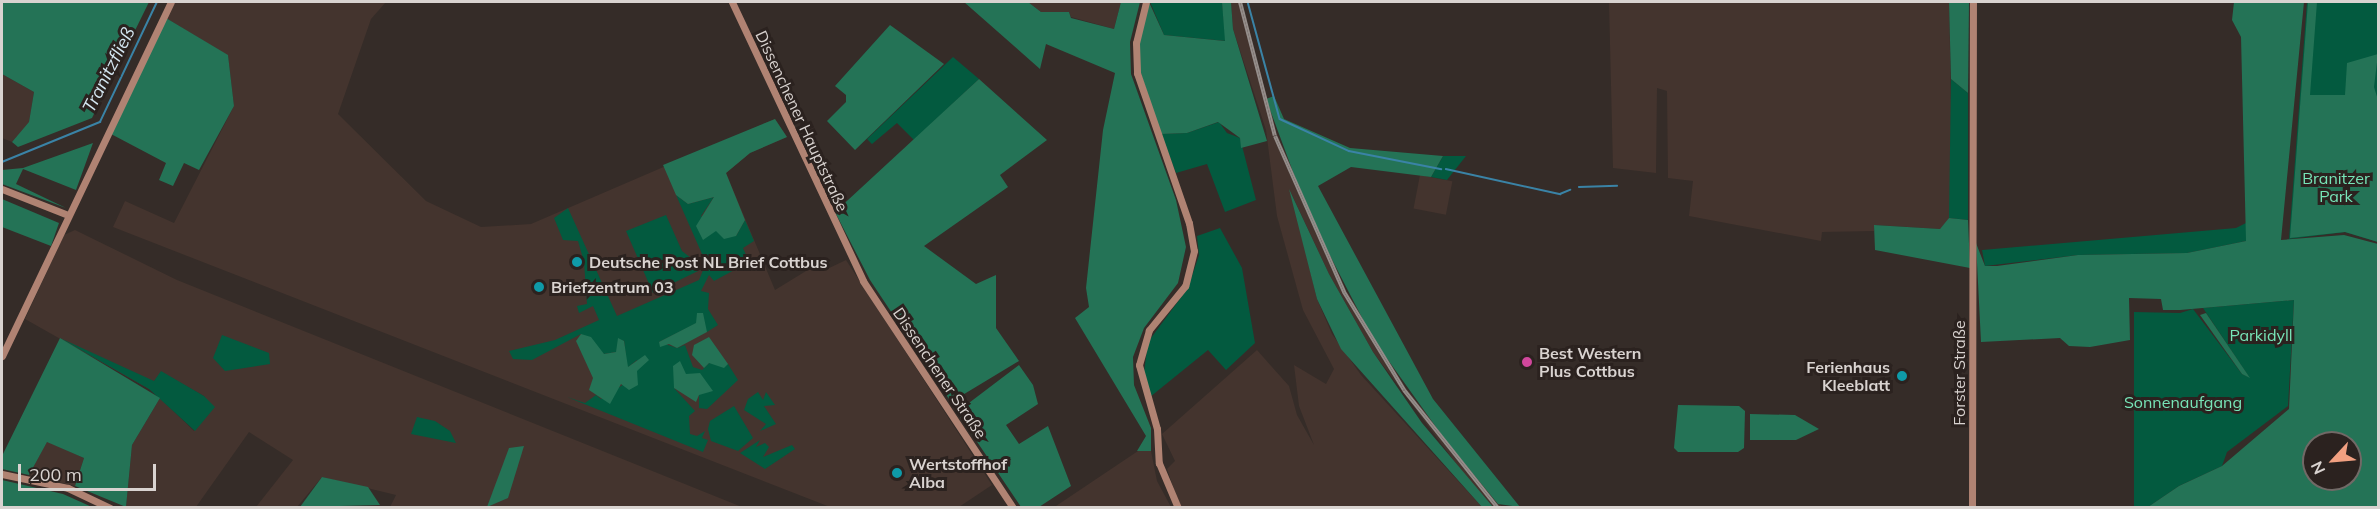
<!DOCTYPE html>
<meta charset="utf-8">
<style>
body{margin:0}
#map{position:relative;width:2380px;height:509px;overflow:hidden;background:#352c28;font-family:Mulish,sans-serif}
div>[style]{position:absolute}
.built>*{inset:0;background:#44342e;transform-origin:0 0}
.green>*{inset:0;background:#035a3f}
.forest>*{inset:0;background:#247356}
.stream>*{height:1.5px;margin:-0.75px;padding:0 0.75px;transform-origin:0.75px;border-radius:0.75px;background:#3a83a6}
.secondary>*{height:7px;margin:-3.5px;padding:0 3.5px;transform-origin:3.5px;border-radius:3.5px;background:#b08373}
.rail>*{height:4px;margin-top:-2px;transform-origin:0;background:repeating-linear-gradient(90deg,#2b221f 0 4.5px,#948d8a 0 9px);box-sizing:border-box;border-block:2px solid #948d8a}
.dots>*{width:16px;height:16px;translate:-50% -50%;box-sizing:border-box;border:3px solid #2b221f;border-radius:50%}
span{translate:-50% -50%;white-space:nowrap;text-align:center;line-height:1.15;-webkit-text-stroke:6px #2b221f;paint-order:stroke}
.street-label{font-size:16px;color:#d9d3d0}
.park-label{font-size:16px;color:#78e5b8}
.poi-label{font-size:16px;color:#d9d3d0;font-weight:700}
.left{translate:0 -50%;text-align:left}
.right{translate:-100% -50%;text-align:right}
.water-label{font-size:18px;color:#d5e7f2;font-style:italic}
.frame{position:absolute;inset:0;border:3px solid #d9d3d0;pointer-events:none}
.north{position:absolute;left:2302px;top:431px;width:60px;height:60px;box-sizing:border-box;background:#2b221f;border:2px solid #716966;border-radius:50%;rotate:244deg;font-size:16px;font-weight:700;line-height:24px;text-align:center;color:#d9d3d0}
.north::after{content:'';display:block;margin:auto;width:21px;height:27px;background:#f2a081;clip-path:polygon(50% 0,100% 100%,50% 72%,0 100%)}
.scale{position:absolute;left:18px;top:464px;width:138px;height:27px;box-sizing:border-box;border:3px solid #d9d3d0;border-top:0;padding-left:8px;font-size:18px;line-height:21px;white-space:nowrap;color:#d9d3d0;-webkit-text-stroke:4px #2b221f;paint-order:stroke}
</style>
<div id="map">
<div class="built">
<div style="clip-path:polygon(174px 2px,386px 2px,371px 19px,338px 114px,426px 201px,481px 227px,531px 224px,775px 119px,787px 137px,750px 153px,726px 173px,775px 290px,819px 263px,825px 270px,846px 260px,992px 485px,959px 507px,830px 507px,113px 227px,125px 201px,174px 223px,234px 106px,228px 56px,166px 18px)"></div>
<div style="clip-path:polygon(1028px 2px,1121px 2px,1114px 29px,1071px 17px,1069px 12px,1041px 12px)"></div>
<div style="clip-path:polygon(1231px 2px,1241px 2px,1277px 134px,1346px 290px,1406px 388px,1502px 507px,1493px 507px,1472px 485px,1373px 352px,1329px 274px,1292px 195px,1317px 299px,1332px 334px,1361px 375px,1482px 507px,1180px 507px,1167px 469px,1175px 461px,1162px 434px,1257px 350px,1289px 386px,1297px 415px,1314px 445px,1299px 406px,1294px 365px,1326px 384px,1334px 369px,1303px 310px,1277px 216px,1266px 130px,1233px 29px)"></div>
<div style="clip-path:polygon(1609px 2px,1949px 2px,1953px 201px,1948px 222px,1940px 229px,1875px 225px,1874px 231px,1822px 232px,1821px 241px,1689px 216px,1693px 181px,1668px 178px,1667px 91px,1657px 88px,1656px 173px,1613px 168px)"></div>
<div style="clip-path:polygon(2px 74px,34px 92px,29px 123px,12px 142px,2px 138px)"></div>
<div style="left:1420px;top:175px;width:33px;height:34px;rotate:11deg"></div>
<div style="clip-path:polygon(75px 230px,177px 280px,742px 507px,390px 507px,396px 495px,322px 477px,297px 507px,256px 507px,293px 460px,249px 432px,196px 507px,126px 507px,132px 445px,160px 398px,194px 431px,210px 405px,204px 396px,161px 372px,149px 389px,25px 319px,64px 235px)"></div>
<div style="clip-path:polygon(47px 441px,84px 458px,75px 486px,29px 475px)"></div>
<div style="clip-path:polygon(1138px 451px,1151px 451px,1157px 481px,1171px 507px,1053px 508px)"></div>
</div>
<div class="green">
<div style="clip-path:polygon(1150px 2px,1222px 2px,1226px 41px,1164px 35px)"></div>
<div style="clip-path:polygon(2307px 2px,2378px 2px,2378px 242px,2345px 232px,2289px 239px)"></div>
<div style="clip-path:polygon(953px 57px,979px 79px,914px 140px,897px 123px,872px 144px,867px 139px)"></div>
<div style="clip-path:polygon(1951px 79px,1968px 93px,1968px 220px,1949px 218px)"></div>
<div style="clip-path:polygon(1219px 122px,1227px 133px,1240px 138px,1256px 200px,1225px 212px,1207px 164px,1176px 173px,1161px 134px,1187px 133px)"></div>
<div style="clip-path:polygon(1443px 156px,1466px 156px,1447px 180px,1431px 177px)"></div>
<div style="clip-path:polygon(676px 195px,688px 204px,714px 197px,701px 216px,716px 230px,736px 236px,745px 220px,754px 241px,743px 248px,749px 262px,714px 281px,709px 275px,701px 291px,709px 293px,708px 309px,718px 325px,707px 332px,697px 313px,697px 323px,659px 342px,677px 348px,685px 345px,693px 367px,702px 370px,709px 363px,728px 364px,738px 380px,707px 409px,699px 408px,699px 395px,674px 388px,695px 411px,689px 416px,690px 434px,697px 436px,705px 431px,702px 438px,708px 440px,703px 452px,567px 397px,585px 403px,596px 395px,601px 399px,635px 377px,637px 360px,627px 368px,624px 340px,616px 352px,604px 354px,581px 334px,532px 360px,513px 359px,509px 351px,555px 340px,599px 320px,593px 306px,579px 313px,577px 306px,587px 304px,584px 262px,578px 241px,563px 240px,554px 218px,568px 208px,617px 316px,699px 280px,706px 263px)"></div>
<div style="clip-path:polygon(666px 215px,682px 251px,696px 262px,698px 271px,653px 293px,626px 231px)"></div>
<div style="clip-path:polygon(2246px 223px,2246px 241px,2187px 253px,2078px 255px,1985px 266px,1982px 250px,2236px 228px)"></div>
<div style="clip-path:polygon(1220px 228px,1242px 268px,1255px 343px,1226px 370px,1208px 350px,1150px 397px,1144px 372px,1148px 342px,1188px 288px,1199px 255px,1197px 236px)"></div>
<div style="clip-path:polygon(2294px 300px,2288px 406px,2227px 452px,2222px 466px,2179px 486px,2148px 507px,2134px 508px,2134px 312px,2180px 313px,2193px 309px,2242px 374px,2249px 377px,2203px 308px)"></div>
<div style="clip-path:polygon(222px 335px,269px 353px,270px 364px,225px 371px,213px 358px)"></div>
<div style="clip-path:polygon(60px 338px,154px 381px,161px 371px,204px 396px,215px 407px,195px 431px,149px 389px)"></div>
<div style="clip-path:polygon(766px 392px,775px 405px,764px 406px,776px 424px,760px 431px,766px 424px,744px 410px,748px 399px,758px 392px,763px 400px)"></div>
<div style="clip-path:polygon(734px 406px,753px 438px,738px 451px,711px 441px,708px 429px,710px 421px)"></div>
<div style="clip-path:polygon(417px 417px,435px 421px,450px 431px,456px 443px,411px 434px)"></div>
<div style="clip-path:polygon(760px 440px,756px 447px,765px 443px,769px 447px,763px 457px,792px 445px,795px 449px,765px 469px,740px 453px)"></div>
</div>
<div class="forest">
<div style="clip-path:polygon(149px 2px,92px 118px,18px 147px,12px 142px,29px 122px,34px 92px,2px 74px,2px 3px)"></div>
<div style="clip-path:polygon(964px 2px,1028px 2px,1041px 12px,1069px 12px,1071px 18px,1114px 29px,1121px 2px,1140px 2px,1130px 42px,1131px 74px,1176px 200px,1186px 247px,1178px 283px,1144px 328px,1133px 357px,1134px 385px,1151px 428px,1151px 451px,1137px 451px,1146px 436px,1075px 318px,1089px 307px,1086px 288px,1103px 130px,1115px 73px,1046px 44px,1040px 69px)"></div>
<div style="clip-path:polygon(1149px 2px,1164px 35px,1225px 41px,1222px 2px,1231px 2px,1233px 29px,1267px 141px,1241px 148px,1240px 138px,1218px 122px,1187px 133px,1161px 134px,1138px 65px,1137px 43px)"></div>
<div style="clip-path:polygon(1949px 2px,1969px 2px,1968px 93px,1951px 79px)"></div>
<div style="clip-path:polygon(evenodd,2234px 2px,2304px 2px,2281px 240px,2344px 235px,2378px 244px,2378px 507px,2148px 507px,2179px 486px,2222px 466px,2289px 409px,2294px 300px,2180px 310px,2163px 310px,2161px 299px,2129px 298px,2130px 340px,2090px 347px,2069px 346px,2060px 338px,1981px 342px,1976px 243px,1985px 266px,1997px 266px,2078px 255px,2187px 253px,2246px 241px,2241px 37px,2232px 20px,2234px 2px,2314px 443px,2350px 443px,2350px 479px,2314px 479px,2314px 443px)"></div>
<div style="clip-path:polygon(2308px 2px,2317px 2px,2310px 95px,2345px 95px,2347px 63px,2378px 54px,2374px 87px,2378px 100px,2378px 242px,2345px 232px,2290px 238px)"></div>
<div style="clip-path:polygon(166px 18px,228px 55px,234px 106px,199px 170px,184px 163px,173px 186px,159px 180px,166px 163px,111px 134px)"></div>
<div style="clip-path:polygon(890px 25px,944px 64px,855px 150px,827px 121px,846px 102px,846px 95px,835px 86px)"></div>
<div style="clip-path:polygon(979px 79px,1047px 140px,1000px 175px,1008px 187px,924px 246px,976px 284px,996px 275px,996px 328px,1019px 361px,951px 402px,870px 280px,835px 212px)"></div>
<div style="clip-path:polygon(1274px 96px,1284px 119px,1350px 148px,1443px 156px,1431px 177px,1351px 167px,1318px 186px,1433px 399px,1520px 507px,1498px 504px,1446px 441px,1373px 339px,1309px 215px,1266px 99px)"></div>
<div style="clip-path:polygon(775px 119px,787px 137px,750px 153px,726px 173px,745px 220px,736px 236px,724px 239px,716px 231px,703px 240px,696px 226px,714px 197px,688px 204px,676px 195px,663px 165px)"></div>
<div style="clip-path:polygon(93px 143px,76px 190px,23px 169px,16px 184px,66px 208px,2px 184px,2px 170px,23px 168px)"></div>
<div style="clip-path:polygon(1289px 189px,1329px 274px,1373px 352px,1422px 423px,1493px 507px,1482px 507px,1341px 349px,1317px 299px)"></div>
<div style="clip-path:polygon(2px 199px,59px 223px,51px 246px,2px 227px)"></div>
<div style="clip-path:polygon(1949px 218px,1968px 220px,1970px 268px,1875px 250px,1874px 225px,1940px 229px)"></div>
<div style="clip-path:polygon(697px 313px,703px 313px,707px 332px,677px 348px,669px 344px,660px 347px,659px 342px,696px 323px)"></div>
<div style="clip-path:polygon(2206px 313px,2250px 378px,2242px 374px,2200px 315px)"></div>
<div style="clip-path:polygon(581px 334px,591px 337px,604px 354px,616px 352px,618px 338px,624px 341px,628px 367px,645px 355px,649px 360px,637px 371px,638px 385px,629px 390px,621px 384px,610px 404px,589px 390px,593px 378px,576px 341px)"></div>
<div style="clip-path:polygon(709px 337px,728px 364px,724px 368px,709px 363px,704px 368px,692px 355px,694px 345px)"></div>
<div style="clip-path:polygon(60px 338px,160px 398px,132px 445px,126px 507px,75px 486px,84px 458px,47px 442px,29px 475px,2px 469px,2px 456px)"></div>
<div style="clip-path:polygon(680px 361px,686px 374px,700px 373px,713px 391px,699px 395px,696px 402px,674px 388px,673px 366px)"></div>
<div style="clip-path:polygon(1019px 365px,1033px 385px,1038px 404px,1006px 425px,1019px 444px,1048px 426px,1071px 486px,1039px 507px,1021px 507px,957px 412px)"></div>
<div style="clip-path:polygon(1678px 405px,1739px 406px,1745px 411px,1744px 448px,1738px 452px,1678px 452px,1674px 448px)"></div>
<div style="clip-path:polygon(1750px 414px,1795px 415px,1819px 429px,1796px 440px,1750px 440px)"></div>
<div style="clip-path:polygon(524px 446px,508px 498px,487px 507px,509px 448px)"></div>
<div style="clip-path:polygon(322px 477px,368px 487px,380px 505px,300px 507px)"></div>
<div style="clip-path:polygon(2px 480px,63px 494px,92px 507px,2px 507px)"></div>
</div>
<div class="stream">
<div style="left:1248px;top:2px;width:121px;rotate:74.7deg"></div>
<div style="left:1280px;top:119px;width:76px;rotate:24.9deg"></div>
<div style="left:1349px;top:151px;width:94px;rotate:11.1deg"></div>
<div style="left:2px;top:162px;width:106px;rotate:-22.2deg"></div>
<div style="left:100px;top:122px;width:133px;rotate:-64.6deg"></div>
<div style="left:1446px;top:169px;width:117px;rotate:12.4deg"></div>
<div style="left:1560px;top:194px;width:11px;rotate:-22deg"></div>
<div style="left:1579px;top:187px;width:38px;rotate:-2deg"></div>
</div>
<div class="secondary">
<div style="left:732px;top:2px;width:308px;rotate:64.8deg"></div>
<div style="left:863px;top:281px;width:272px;rotate:56.5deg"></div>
<div style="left:1146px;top:2px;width:42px;rotate:103.7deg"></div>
<div style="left:1136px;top:43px;width:30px;rotate:88deg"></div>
<div style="left:1137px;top:73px;width:159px;rotate:70.9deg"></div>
<div style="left:1189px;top:223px;width:28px;rotate:80deg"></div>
<div style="left:1194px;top:251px;width:36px;rotate:104deg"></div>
<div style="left:1185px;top:286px;width:57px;rotate:129.3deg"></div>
<div style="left:1149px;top:330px;width:36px;rotate:106deg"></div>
<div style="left:1139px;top:365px;width:66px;rotate:74.3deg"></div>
<div style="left:1157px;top:429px;width:34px;rotate:87deg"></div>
<div style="left:1159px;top:463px;width:49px;rotate:67.1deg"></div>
<div style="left:2px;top:189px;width:71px;rotate:21.5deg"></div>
<div style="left:2px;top:356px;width:392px;rotate:-64.5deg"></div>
<div style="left:2px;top:474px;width:67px;rotate:12deg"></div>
<div style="left:68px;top:488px;width:47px;rotate:25.5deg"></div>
<div style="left:1972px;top:508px;width:506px;rotate:-89.89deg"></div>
</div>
<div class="rail">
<div style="left:1240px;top:2px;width:138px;rotate:75.4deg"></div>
<div style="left:1275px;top:136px;width:171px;rotate:66.1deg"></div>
<div style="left:1344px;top:292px;width:115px;rotate:58.5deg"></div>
<div style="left:1404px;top:390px;width:151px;rotate:51.5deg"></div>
</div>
<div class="dots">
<div style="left:577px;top:262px;background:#0f9aa8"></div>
<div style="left:539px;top:287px;background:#0f9aa8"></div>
<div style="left:1527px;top:362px;background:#d1479c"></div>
<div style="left:1902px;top:376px;background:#0f9aa8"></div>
<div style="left:897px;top:473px;background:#0f9aa8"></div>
</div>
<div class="street-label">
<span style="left:802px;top:121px;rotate:65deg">Dissenchener Hauptstraße</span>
<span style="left:940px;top:373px;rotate:56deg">Dissenchener Straße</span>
<span style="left:1959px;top:373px;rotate:-90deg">Forster Straße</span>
</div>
<div class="park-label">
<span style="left:2336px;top:187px">Branitzer<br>Park</span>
<span style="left:2261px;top:335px">Parkidyll</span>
<span style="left:2183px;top:402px">Sonnenaufgang</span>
</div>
<div class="poi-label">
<span class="left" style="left:589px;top:262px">Deutsche Post NL Brief Cottbus</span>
<span class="left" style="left:551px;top:287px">Briefzentrum 03</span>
<span class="left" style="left:1539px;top:362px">Best Western<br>Plus Cottbus</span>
<span class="right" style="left:1890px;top:376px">Ferienhaus<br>Kleeblatt</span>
<span class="left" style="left:909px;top:473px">Wertstoffhof<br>Alba</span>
</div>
<div class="water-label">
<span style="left:109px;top:70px;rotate:-63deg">Tranitzfließ</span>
</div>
<div class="frame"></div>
<div class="north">N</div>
<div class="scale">200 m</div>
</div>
